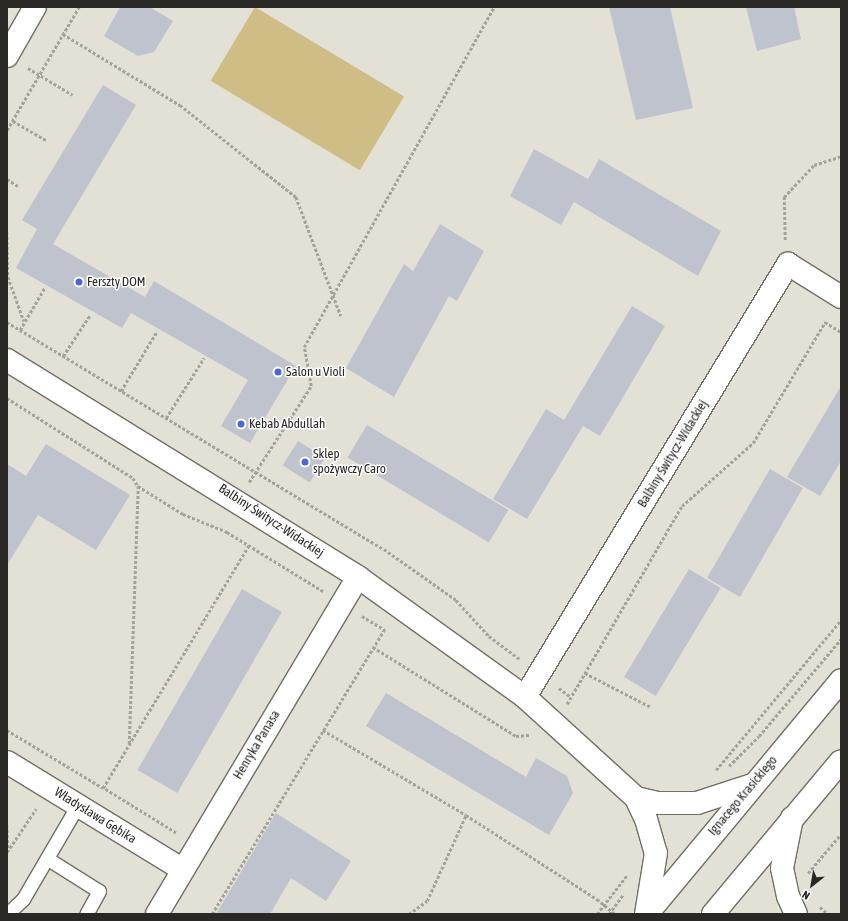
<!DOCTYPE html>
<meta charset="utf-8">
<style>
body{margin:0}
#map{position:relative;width:848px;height:921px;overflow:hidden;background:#e3e0d5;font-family:"Asap Condensed",sans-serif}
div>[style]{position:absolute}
.green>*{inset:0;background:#cebe85;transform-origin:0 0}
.building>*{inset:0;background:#bfc3cd;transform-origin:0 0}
.path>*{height:2.5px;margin-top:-1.25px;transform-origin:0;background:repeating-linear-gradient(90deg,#a4a299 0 3px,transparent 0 5px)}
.roads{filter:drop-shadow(1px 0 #716f66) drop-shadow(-1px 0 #716f66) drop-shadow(0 1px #716f66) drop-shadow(0 -1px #716f66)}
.lane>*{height:13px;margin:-6.5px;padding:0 6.5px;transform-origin:6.5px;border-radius:6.5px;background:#fff}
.street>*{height:22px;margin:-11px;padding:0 11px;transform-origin:11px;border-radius:11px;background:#fff}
.secondary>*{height:22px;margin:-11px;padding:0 11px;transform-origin:11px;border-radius:11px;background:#fff}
.dots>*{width:11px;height:11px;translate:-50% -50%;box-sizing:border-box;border:2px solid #fff;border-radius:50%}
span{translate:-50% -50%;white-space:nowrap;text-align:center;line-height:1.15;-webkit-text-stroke:3px #fff;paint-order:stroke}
.poi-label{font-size:13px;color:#292824}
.left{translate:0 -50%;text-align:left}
.street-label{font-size:13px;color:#292824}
.frame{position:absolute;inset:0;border:8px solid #292824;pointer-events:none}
.north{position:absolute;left:792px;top:865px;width:40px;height:40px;-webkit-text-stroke:3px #fff;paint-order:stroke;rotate:211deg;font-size:11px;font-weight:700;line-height:16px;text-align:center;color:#292824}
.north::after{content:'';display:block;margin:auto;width:14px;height:18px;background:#292824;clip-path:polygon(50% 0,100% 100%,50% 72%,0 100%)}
</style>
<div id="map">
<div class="green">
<div style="left:255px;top:7px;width:174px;height:86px;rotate:31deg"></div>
</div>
<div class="building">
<div style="clip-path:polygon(120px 7px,150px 7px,173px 21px,154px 52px,138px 56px,104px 36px)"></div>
<div style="clip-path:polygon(609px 7px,670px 7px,693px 108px,636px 120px)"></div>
<div style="clip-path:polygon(746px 7px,794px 7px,801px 39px,757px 51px)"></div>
<div style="clip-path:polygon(103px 85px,136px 105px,53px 244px,145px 297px,154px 281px,296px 366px,250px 443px,221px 426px,248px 380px,131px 313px,122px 328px,16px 268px,37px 229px,22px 220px)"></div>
<div style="clip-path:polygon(534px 149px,588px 179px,599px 159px,721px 231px,698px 276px,574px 202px,561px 225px,510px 196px)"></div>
<div style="clip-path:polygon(440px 224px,484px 251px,457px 301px,449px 296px,394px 397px,346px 368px,404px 264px,413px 271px)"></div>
<div style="clip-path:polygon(632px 306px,665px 326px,600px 436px,583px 426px,527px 519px,493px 499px,546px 409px,564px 420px)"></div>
<div style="clip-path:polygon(841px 386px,841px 461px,820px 496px,787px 477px)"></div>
<div style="left:367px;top:425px;width:165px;height:38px;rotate:31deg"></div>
<div style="left:298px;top:441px;width:32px;height:29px;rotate:32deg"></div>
<div style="clip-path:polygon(46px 444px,130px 495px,96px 550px,38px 515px,7px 565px,7px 464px,26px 476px)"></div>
<div style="left:770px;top:469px;width:38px;height:126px;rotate:30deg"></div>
<div style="left:689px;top:569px;width:37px;height:126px;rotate:31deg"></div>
<div style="left:242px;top:589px;width:46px;height:209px;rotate:30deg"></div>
<div style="clip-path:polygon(386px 693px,526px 777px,536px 758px,567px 776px,573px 793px,549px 835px,366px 726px)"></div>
<div style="clip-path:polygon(276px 813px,351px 861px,326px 901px,291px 878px,270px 914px,216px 914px)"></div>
</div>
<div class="path">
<div style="left:63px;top:34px;width:137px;rotate:31.3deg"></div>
<div style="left:180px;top:105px;width:148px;rotate:38.4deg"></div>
<div style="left:296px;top:197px;width:127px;rotate:69.3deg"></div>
<div style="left:28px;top:68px;width:52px;rotate:31deg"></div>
<div style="left:13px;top:121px;width:39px;rotate:30deg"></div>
<div style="left:7px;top:130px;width:143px;rotate:-59.7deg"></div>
<div style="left:7px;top:179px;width:15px;rotate:32deg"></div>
<div style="left:7px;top:232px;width:45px;rotate:88.7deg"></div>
<div style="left:8px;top:277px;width:47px;rotate:70deg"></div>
<div style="left:785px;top:240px;width:43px;rotate:-91.3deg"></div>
<div style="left:784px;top:197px;width:44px;rotate:-46.8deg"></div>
<div style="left:814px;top:165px;width:28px;rotate:-18deg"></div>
<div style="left:7px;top:322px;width:440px;rotate:31.1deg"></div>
<div style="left:384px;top:549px;width:88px;rotate:35.3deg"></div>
<div style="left:456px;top:600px;width:49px;rotate:47.5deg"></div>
<div style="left:489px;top:636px;width:38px;rotate:37deg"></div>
<div style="left:20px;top:330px;width:50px;rotate:-59.8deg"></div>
<div style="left:63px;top:356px;width:49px;rotate:-56.6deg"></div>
<div style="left:121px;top:391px;width:70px;rotate:-59deg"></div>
<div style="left:7px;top:398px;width:149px;rotate:32.4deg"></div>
<div style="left:133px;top:478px;width:9px;rotate:58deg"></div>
<div style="left:138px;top:486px;width:53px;rotate:31.9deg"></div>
<div style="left:183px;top:514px;width:48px;rotate:22.2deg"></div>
<div style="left:227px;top:532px;width:113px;rotate:31.6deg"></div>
<div style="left:166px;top:418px;width:71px;rotate:-57.7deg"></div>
<div style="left:249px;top:482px;width:114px;rotate:-57.1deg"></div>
<div style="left:311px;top:386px;width:40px;rotate:-100deg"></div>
<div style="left:304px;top:347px;width:389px;rotate:-60.8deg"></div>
<div style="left:362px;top:616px;width:26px;rotate:31deg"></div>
<div style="left:373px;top:647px;width:168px;rotate:31.9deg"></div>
<div style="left:516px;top:736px;width:13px;rotate:-4deg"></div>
<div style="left:585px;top:673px;width:74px;rotate:27.3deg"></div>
<div style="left:559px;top:688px;width:15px;rotate:37deg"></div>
<div style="left:567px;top:704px;width:229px;rotate:-59.9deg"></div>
<div style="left:682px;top:506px;width:95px;rotate:-41.6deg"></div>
<div style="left:753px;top:443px;width:141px;rotate:-59.2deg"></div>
<div style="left:825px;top:322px;width:19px;rotate:32deg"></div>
<div style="left:7px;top:730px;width:112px;rotate:31.1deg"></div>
<div style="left:323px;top:730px;width:166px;rotate:30.7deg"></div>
<div style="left:466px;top:815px;width:156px;rotate:32.7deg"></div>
<div style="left:597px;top:899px;width:23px;rotate:40deg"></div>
<div style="left:129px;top:744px;width:258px;rotate:-88deg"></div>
<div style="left:729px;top:766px;width:42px;rotate:-45deg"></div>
<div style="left:759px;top:736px;width:127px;rotate:-49.8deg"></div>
<div style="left:716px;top:770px;width:195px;rotate:-50.2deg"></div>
<div style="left:7px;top:825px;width:23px;rotate:88deg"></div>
<div style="left:176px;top:833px;width:86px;rotate:-148.3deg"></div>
<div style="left:103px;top:788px;width:283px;rotate:-59deg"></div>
<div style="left:7px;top:852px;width:52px;rotate:-56deg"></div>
<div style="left:808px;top:873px;width:51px;rotate:-49.8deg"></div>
<div style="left:820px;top:907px;width:11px;rotate:41deg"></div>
<div style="left:212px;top:914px;width:334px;rotate:-58.8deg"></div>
<div style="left:409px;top:914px;width:22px;rotate:-36deg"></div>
<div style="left:427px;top:901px;width:94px;rotate:-65.6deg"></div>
<div style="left:597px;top:914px;width:49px;rotate:-52.4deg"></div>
<div style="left:609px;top:914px;width:24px;rotate:-54deg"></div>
</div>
<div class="roads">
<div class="lane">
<div style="left:48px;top:859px;width:60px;rotate:32.1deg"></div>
<div style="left:99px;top:891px;width:26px;rotate:119deg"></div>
<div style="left:7px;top:914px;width:22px;rotate:-43deg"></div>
<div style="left:23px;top:899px;width:109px;rotate:-59.7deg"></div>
</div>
<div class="street">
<div style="left:7px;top:56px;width:56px;rotate:-60.3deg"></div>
<div style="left:7px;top:360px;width:413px;rotate:31.7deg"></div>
<div style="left:358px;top:577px;width:206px;rotate:35.7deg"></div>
<div style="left:525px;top:697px;width:150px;rotate:42.3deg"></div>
<div style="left:636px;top:798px;width:23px;rotate:65deg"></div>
<div style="left:646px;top:819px;width:35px;rotate:74deg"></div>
<div style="left:656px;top:853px;width:62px;rotate:99.3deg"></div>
<div style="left:525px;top:697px;width:507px;rotate:-58.73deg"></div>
<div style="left:788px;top:264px;width:62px;rotate:31.9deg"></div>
<div style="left:7px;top:762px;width:206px;rotate:31.5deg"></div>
<div style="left:636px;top:798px;width:22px;rotate:13deg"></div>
<div style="left:657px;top:803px;width:40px"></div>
<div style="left:697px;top:803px;width:58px;rotate:-18.1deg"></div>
<div style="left:792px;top:818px;width:51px;rotate:101.3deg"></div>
<div style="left:782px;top:868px;width:29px;rotate:78deg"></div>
<div style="left:788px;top:896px;width:20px;rotate:66deg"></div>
<div style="left:157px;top:914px;width:392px;rotate:-59.2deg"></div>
</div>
<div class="secondary">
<div style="left:647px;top:914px;width:304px;rotate:-50.3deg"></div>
<div style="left:713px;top:914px;width:199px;rotate:-50.1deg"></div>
</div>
</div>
<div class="dots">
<div style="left:79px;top:282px;background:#4a68dc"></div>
<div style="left:278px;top:372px;background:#4a68dc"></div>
<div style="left:241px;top:424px;background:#4a68dc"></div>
<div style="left:305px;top:462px;background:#4a68dc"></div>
</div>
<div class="poi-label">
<span class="left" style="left:87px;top:282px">Ferszty DOM</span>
<span class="left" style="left:286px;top:372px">Salon u Violi</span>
<span class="left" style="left:249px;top:424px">Kebab Abdullah</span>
<span class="left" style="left:313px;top:462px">Sklep<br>spożywczy Caro</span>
</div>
<div class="street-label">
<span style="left:673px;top:454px;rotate:-59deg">Balbiny Świtycz-Widackiej</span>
<span style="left:271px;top:521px;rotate:33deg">Balbiny Świtycz-Widackiej</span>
<span style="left:257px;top:745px;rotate:-59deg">Henryka Panasa</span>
<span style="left:743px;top:796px;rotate:-50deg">Ignacego Krasickiego</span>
<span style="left:95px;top:816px;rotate:32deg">Władysława Gębika</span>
</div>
<div class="frame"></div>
<div class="north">N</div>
</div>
